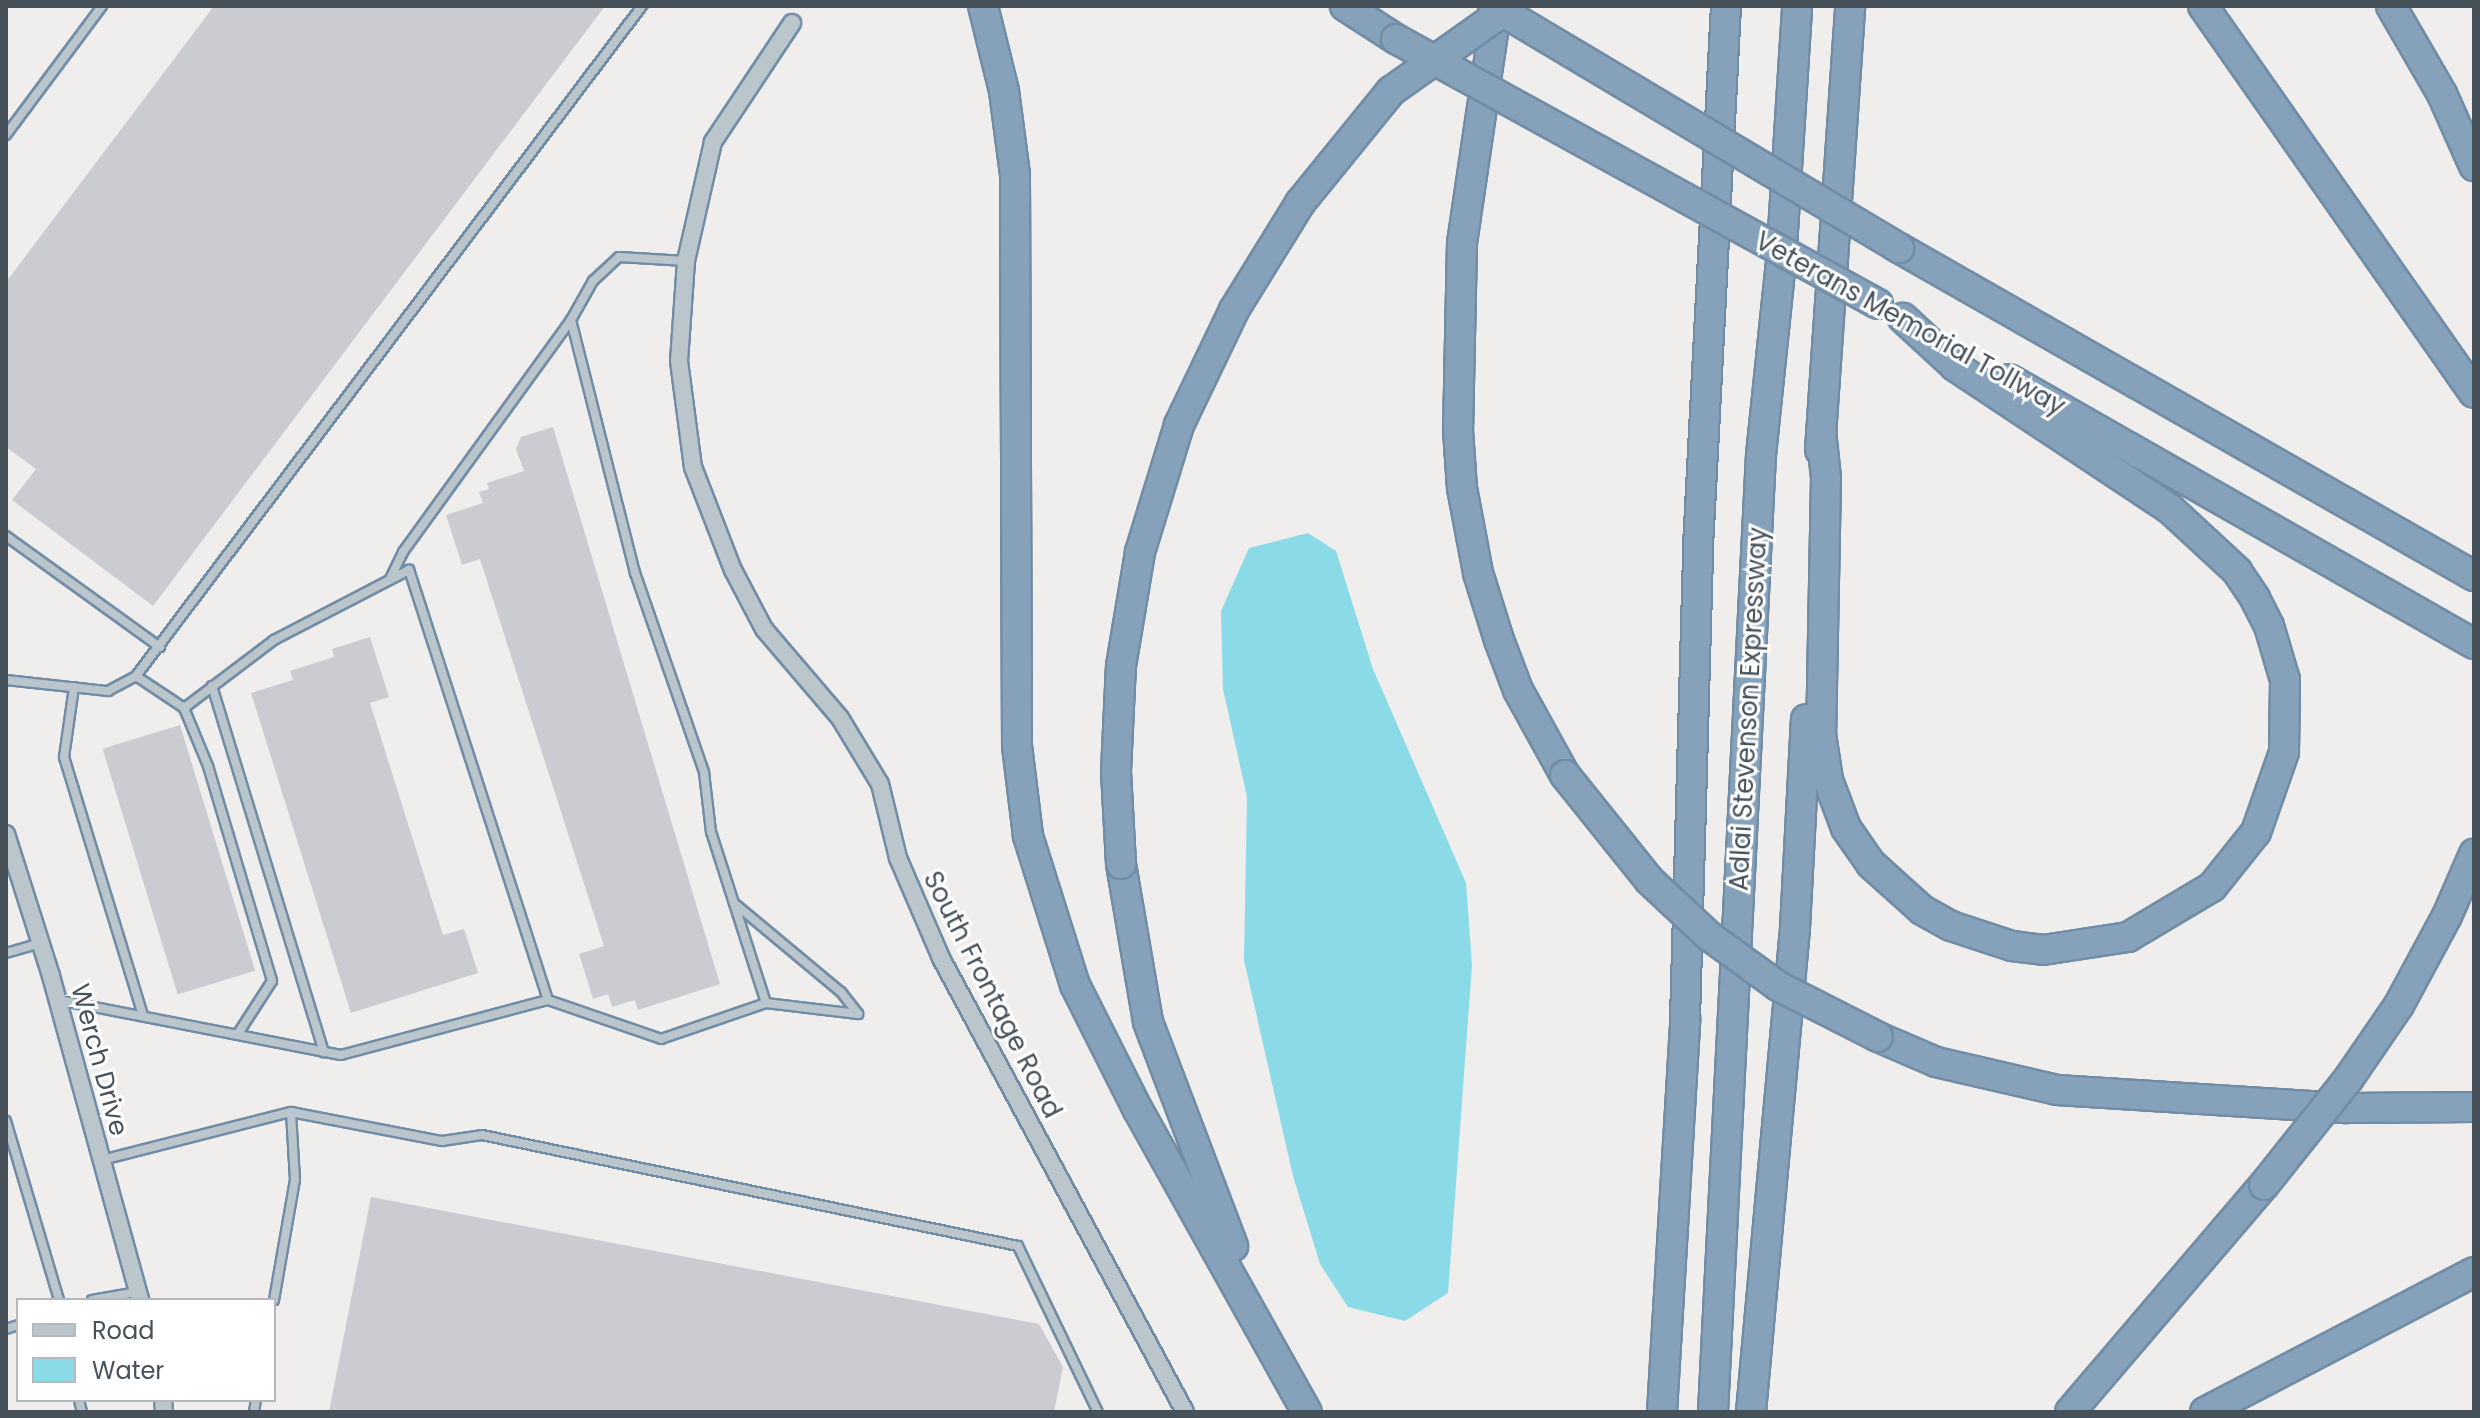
<!DOCTYPE html>
<style>
body{margin:0}
#map{position:relative;width:2480px;height:1418px;overflow:hidden;background:#f0eded;font-family:Poppins,sans-serif}
div>[style]{position:absolute}
.water>*{inset:0;background:#8adae8}
.building>*{inset:0;background:#caccd2;transform-origin:0 0}
.roads{filter:drop-shadow(2px 0 #718da6) drop-shadow(-2px 0 #718da6) drop-shadow(0 2px #718da6) drop-shadow(0 -2px #718da6)}
.lane>*{height:8px;margin:-4px;padding:0 4px;transform-origin:4px;border-radius:4px;background:#bbc5cc}
.street>*{height:16px;margin:-8px;padding:0 8px;transform-origin:8px;border-radius:8px;background:#bbc5cc}
.highway>*{height:28px;margin:-14px;padding:0 14px;transform-origin:14px;border-radius:14px;background:#86a2bb}
.bridges{filter:drop-shadow(2px 0 #718da6) drop-shadow(-2px 0 #718da6) drop-shadow(0 2px #718da6) drop-shadow(0 -2px #718da6)}
.highway-bridge>*{height:28px;margin:-14px;padding:0 14px;transform-origin:14px;border-radius:14px;background:#86a2bb}
span{translate:-50% -50%;white-space:nowrap;text-align:center;line-height:1.15;-webkit-text-stroke:6px #fff;paint-order:stroke}
.street-label{font-size:26px;color:#46515a}
.frame{position:absolute;inset:0;border:8px solid #46515a;pointer-events:none}
.legend{position:absolute;left:16px;top:1298px;width:260px;height:104px;box-sizing:border-box;background:#fff;border:2px solid #b5b9bd;margin:0;padding:10px 14px;list-style:none;font-size:24px;color:#46515a}
.legend li{display:flex;align-items:center;gap:16px;height:40px}
.legend b{width:40px;border:2px solid #b5b9bd}
</style>
<div id="map">
<div class="water">
<div style="clip-path:polygon(1308px 533px,1336px 551px,1373px 669px,1466px 883px,1472px 965px,1448px 1293px,1405px 1321px,1348px 1307px,1320px 1264px,1293px 1176px,1244px 960px,1247px 797px,1223px 689px,1221px 611px,1249px 548px)"></div>
</div>
<div class="building">
<div style="clip-path:polygon(214px 6px,605px 6px,153px 606px,12px 500px,36px 469px,6px 447px,6px 282px)"></div>
<div style="clip-path:polygon(553px 427px,720px 984px,638px 1010px,635px 1000px,612px 1007px,608px 994px,593px 999px,579px 954px,604px 946px,480px 559px,462px 565px,446px 515px,483px 503px,479px 492px,489px 489px,487px 483px,524px 471px,516px 449px,521px 437px)"></div>
<div style="clip-path:polygon(370px 637px,389px 697px,370px 703px,443px 935px,464px 929px,478px 973px,351px 1013px,251px 693px,293px 680px,290px 671px,334px 657px,332px 649px)"></div>
<div style="left:180px;top:725px;width:257px;height:81px;rotate:73deg"></div>
<div style="clip-path:polygon(371px 1197px,1039px 1324px,1063px 1367px,1054px 1412px,329px 1412px)"></div>
</div>
<div class="roads">
<div class="lane">
<div style="left:6px;top:135px;width:161px;rotate:-53.3deg"></div>
<div style="left:6px;top:536px;width:190px;rotate:35.8deg"></div>
<div style="left:390px;top:579px;width:30px;rotate:-64deg"></div>
<div style="left:403px;top:552px;width:286px;rotate:-54.1deg"></div>
<div style="left:571px;top:320px;width:45px;rotate:-60.6deg"></div>
<div style="left:593px;top:281px;width:35px;rotate:-43deg"></div>
<div style="left:619px;top:257px;width:67px;rotate:3.4deg"></div>
<div style="left:136px;top:676px;width:58px;rotate:33.7deg"></div>
<div style="left:184px;top:708px;width:63px;rotate:67.5deg"></div>
<div style="left:208px;top:766px;width:224px;rotate:73.4deg"></div>
<div style="left:272px;top:981px;width:64px;rotate:122.9deg"></div>
<div style="left:6px;top:680px;width:103px;rotate:6.2deg"></div>
<div style="left:108px;top:691px;width:32px;rotate:-28deg"></div>
<div style="left:136px;top:676px;width:840px;rotate:-52.94deg"></div>
<div style="left:212px;top:686px;width:383px;rotate:73deg"></div>
<div style="left:74px;top:687px;width:71px;rotate:98.1deg"></div>
<div style="left:64px;top:757px;width:271px;rotate:73deg"></div>
<div style="left:734px;top:903px;width:139px;rotate:39.8deg"></div>
<div style="left:841px;top:992px;width:28px;rotate:52deg"></div>
<div style="left:858px;top:1014px;width:93px;rotate:-173.2deg"></div>
<div style="left:6px;top:953px;width:35px;rotate:-16deg"></div>
<div style="left:58px;top:1000px;width:288px;rotate:11deg"></div>
<div style="left:341px;top:1055px;width:214px;rotate:-14.9deg"></div>
<div style="left:548px;top:1000px;width:452px;rotate:-107.9deg"></div>
<div style="left:409px;top:570px;width:152px;rotate:152.6deg"></div>
<div style="left:274px;top:640px;width:113px;rotate:142.9deg"></div>
<div style="left:548px;top:1000px;width:120px;rotate:19deg"></div>
<div style="left:661px;top:1039px;width:111px;rotate:-18.9deg"></div>
<div style="left:766px;top:1003px;width:180px;rotate:-107.8deg"></div>
<div style="left:711px;top:832px;width:60px;rotate:-96.7deg"></div>
<div style="left:704px;top:772px;width:211px;rotate:-109.1deg"></div>
<div style="left:635px;top:573px;width:261px;rotate:-104.2deg"></div>
<div style="left:6px;top:1121px;width:187px;rotate:73.5deg"></div>
<div style="left:102px;top:1160px;width:195px;rotate:-14.3deg"></div>
<div style="left:291px;top:1112px;width:154px;rotate:10.9deg"></div>
<div style="left:442px;top:1141px;width:40px;rotate:-8.5deg"></div>
<div style="left:482px;top:1135px;width:547px;rotate:11.7deg"></div>
<div style="left:1018px;top:1246px;width:184px;rotate:64.3deg"></div>
<div style="left:92px;top:1300px;width:46px;rotate:-10.1deg"></div>
<div style="left:274px;top:1300px;width:122px;rotate:-80.1deg"></div>
<div style="left:295px;top:1180px;width:68px;rotate:-93.4deg"></div>
<div style="left:6px;top:1329px;width:13px;rotate:-18deg"></div>
<div style="left:79px;top:1400px;width:12px;rotate:76deg"></div>
<div style="left:254px;top:1412px;width:12px;rotate:-81deg"></div>
</div>
<div class="street">
<div style="left:792px;top:23px;width:143px;rotate:123.6deg"></div>
<div style="left:713px;top:142px;width:122px;rotate:102.8deg"></div>
<div style="left:686px;top:261px;width:100px;rotate:94deg"></div>
<div style="left:679px;top:361px;width:107px;rotate:82.5deg"></div>
<div style="left:693px;top:467px;width:110px;rotate:68.8deg"></div>
<div style="left:733px;top:570px;width:67px;rotate:62.3deg"></div>
<div style="left:764px;top:629px;width:117px;rotate:49.5deg"></div>
<div style="left:840px;top:718px;width:77px;rotate:58.8deg"></div>
<div style="left:880px;top:784px;width:76px;rotate:76.3deg"></div>
<div style="left:898px;top:858px;width:109px;rotate:66.7deg"></div>
<div style="left:941px;top:958px;width:515px;rotate:61.74deg"></div>
<div style="left:6px;top:834px;width:149px;rotate:72.4deg"></div>
<div style="left:51px;top:976px;width:336px;rotate:74.6deg"></div>
<div style="left:163px;top:1400px;width:12px;rotate:85deg"></div>
</div>
<div class="highway">
<div style="left:983px;top:6px;width:88px;rotate:76.1deg"></div>
<div style="left:1004px;top:91px;width:85px;rotate:82.5deg"></div>
<div style="left:1015px;top:175px;width:571px;rotate:89.8deg"></div>
<div style="left:1017px;top:746px;width:91px;rotate:83deg"></div>
<div style="left:1028px;top:836px;width:156px;rotate:72.5deg"></div>
<div style="left:1075px;top:985px;width:140px;rotate:63.3deg"></div>
<div style="left:1138px;top:1110px;width:346px;rotate:60.8deg"></div>
<div style="left:1345px;top:6px;width:61px;rotate:32.9deg"></div>
<div style="left:1497px;top:6px;width:239px;rotate:98.4deg"></div>
<div style="left:1462px;top:242px;width:188px;rotate:91.2deg"></div>
<div style="left:1458px;top:430px;width:58px;rotate:86.1deg"></div>
<div style="left:1462px;top:488px;width:86px;rotate:79.3deg"></div>
<div style="left:1478px;top:573px;width:70px;rotate:72.6deg"></div>
<div style="left:1499px;top:640px;width:53px;rotate:69.2deg"></div>
<div style="left:1518px;top:690px;width:97px;rotate:61.1deg"></div>
<div style="left:2203px;top:6px;width:472px;rotate:55deg"></div>
<div style="left:2391px;top:6px;width:102px;rotate:59.9deg"></div>
<div style="left:2442px;top:94px;width:79px;rotate:66deg"></div>
<div style="left:1899px;top:248px;width:662px;rotate:29.7deg"></div>
<div style="left:2009px;top:379px;width:535px;rotate:29.68deg"></div>
<div style="left:1821px;top:431px;width:47px;rotate:83.9deg"></div>
<div style="left:1826px;top:478px;width:256px;rotate:91.1deg"></div>
<div style="left:1821px;top:734px;width:47px;rotate:81.3deg"></div>
<div style="left:1828px;top:780px;width:51px;rotate:69.4deg"></div>
<div style="left:1846px;top:828px;width:44px;rotate:55.2deg"></div>
<div style="left:1871px;top:864px;width:69px;rotate:42deg"></div>
<div style="left:1922px;top:910px;width:33px;rotate:29deg"></div>
<div style="left:1951px;top:926px;width:64px;rotate:18.2deg"></div>
<div style="left:2012px;top:946px;width:31px;rotate:7deg"></div>
<div style="left:2043px;top:950px;width:86px;rotate:-8.7deg"></div>
<div style="left:2128px;top:937px;width:98px;rotate:-30.8deg"></div>
<div style="left:2212px;top:887px;width:70px;rotate:-51.3deg"></div>
<div style="left:2256px;top:832px;width:85px;rotate:-70.7deg"></div>
<div style="left:2284px;top:752px;width:72px;rotate:-89.2deg"></div>
<div style="left:2285px;top:680px;width:56px;rotate:-106.5deg"></div>
<div style="left:2269px;top:626px;width:31px;rotate:-117deg"></div>
<div style="left:2255px;top:598px;width:32px;rotate:-124deg"></div>
<div style="left:2237px;top:571px;width:91px;rotate:-137.2deg"></div>
<div style="left:2170px;top:509px;width:258px;rotate:-146.4deg"></div>
<div style="left:1955px;top:366px;width:71px;rotate:-137.3deg"></div>
<div style="left:1820px;top:450px;width:445px;rotate:-86.1deg"></div>
<div style="left:1121px;top:864px;width:160px;rotate:80.3deg"></div>
<div style="left:1148px;top:1022px;width:240px;rotate:69.2deg"></div>
<div style="left:1878px;top:1037px;width:63px;rotate:23.3deg"></div>
<div style="left:1936px;top:1062px;width:124px;rotate:13deg"></div>
<div style="left:2057px;top:1090px;width:290px;rotate:3.6deg"></div>
<div style="left:2346px;top:1108px;width:128px;rotate:-0.4deg"></div>
<div style="left:1662px;top:1412px;width:393px;rotate:-86.6deg"></div>
<div style="left:1685px;top:1020px;width:492px;rotate:-88.4deg"></div>
<div style="left:1699px;top:528px;width:523px;rotate:-87.04deg"></div>
<div style="left:1713px;top:1412px;width:958px;rotate:-87.13deg"></div>
<div style="left:1761px;top:455px;width:193px;rotate:-84.1deg"></div>
<div style="left:1781px;top:263px;width:257px;rotate:-86.4deg"></div>
<div style="left:1751px;top:1412px;width:486px;rotate:-84.8deg"></div>
<div style="left:1795px;top:928px;width:209px;rotate:-87deg"></div>
<div style="left:2070px;top:1412px;width:299px;rotate:-49.5deg"></div>
<div style="left:2205px;top:1412px;width:303px;rotate:-27.5deg"></div>
</div>
</div>
<div class="bridges">
<div class="highway-bridge">
<div style="left:1493px;top:6px;width:473px;rotate:30.8deg"></div>
<div style="left:1396px;top:39px;width:550px;rotate:28.8deg"></div>
<div style="left:1565px;top:775px;width:134px;rotate:51.3deg"></div>
<div style="left:1649px;top:880px;width:82px;rotate:43deg"></div>
<div style="left:1709px;top:936px;width:85px;rotate:35.9deg"></div>
<div style="left:1778px;top:986px;width:112px;rotate:27deg"></div>
<div style="left:1121px;top:864px;width:93px;rotate:-93.1deg"></div>
<div style="left:1116px;top:771px;width:105px;rotate:-87.3deg"></div>
<div style="left:1121px;top:666px;width:116px;rotate:-80.5deg"></div>
<div style="left:1140px;top:552px;width:133px;rotate:-72.9deg"></div>
<div style="left:1179px;top:425px;width:127px;rotate:-64.4deg"></div>
<div style="left:1234px;top:310px;width:126px;rotate:-58.3deg"></div>
<div style="left:1300px;top:203px;width:144px;rotate:-50.9deg"></div>
<div style="left:1391px;top:91px;width:147px;rotate:-35.3deg"></div>
<div style="left:2264px;top:1185px;width:137px;rotate:-51.5deg"></div>
<div style="left:2349px;top:1078px;width:88px;rotate:-55.6deg"></div>
<div style="left:2399px;top:1005px;width:101px;rotate:-61.7deg"></div>
<div style="left:2447px;top:916px;width:68px;rotate:-66.5deg"></div>
</div>
</div>
<div class="street-label">
<span style="left:1910px;top:324px;rotate:29deg">Veterans Memorial Tollway</span>
<span style="left:1749px;top:709px;rotate:-87deg">Adlai Stevenson Expressway</span>
<span style="left:992px;top:995px;rotate:63deg">South Frontage Road</span>
<span style="left:99px;top:1060px;rotate:75deg">Werch Drive</span>
</div>
<div class="frame"></div>
<ul class="legend">
<li><b style="height:10px;background:#bbc5cc"></b>Road</li>
<li><b style="height:22px;background:#8adae8"></b>Water</li>
</ul>
</div>
